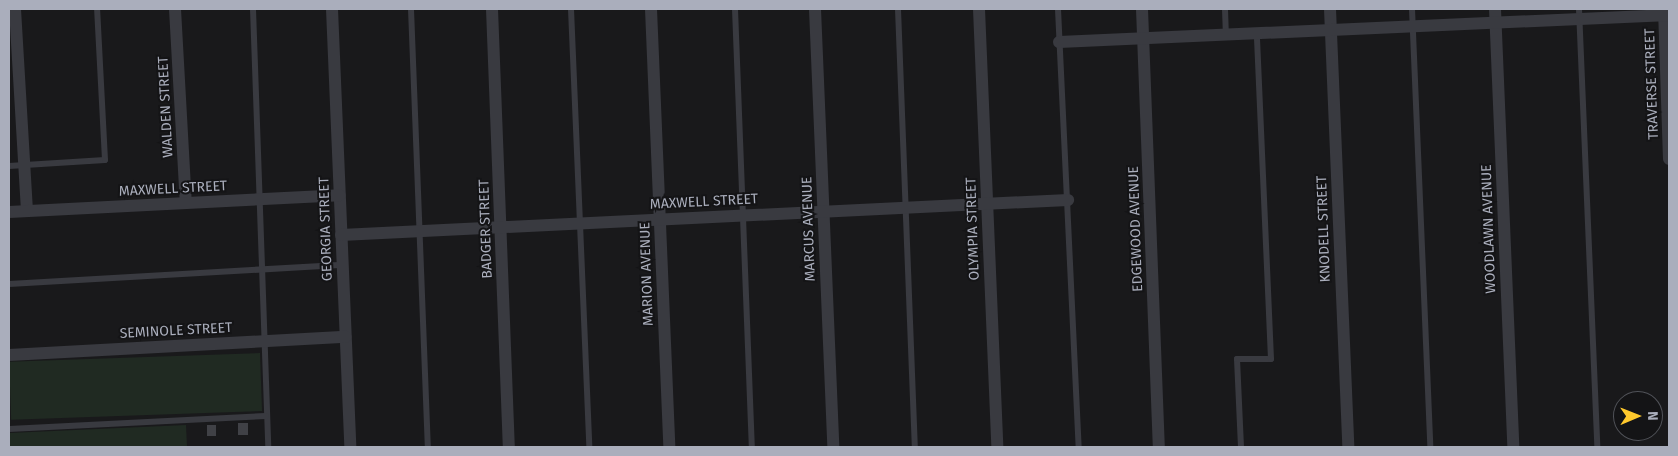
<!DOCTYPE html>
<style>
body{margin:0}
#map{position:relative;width:1678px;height:456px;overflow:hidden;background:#19191b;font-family:"Fira Sans",sans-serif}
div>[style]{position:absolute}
.green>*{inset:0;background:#202a22;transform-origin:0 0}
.building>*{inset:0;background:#404146;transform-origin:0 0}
.lane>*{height:6px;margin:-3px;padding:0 3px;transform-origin:3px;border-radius:3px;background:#393a40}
.street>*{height:12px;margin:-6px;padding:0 6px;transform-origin:6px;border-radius:6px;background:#393a40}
span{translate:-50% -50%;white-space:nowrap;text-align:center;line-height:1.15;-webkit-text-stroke:4px #141416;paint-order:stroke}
.street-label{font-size:14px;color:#aaaebc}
.frame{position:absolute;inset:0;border:10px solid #aaaebc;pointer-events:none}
.north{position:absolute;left:1613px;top:391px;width:50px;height:50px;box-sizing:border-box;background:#141416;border:1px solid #505258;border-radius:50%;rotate:89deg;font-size:14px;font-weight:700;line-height:20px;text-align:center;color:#aaaebc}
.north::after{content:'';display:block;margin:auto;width:18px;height:22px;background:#ffc92d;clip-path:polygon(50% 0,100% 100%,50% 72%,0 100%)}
</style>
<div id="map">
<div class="green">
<div style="left:260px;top:353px;width:58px;height:251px;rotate:88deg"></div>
<div style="clip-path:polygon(186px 425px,187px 447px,9px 447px,9px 433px)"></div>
</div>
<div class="building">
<div style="left:238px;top:423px;width:10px;height:12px"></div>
<div style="left:207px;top:425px;width:9px;height:11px"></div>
</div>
<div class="lane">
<div style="left:253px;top:9px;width:438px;rotate:88deg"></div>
<div style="left:411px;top:9px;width:438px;rotate:87.8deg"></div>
<div style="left:571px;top:9px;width:438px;rotate:87.6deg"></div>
<div style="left:735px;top:9px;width:438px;rotate:87.8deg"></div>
<div style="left:898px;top:9px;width:438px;rotate:87.8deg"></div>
<div style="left:1058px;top:9px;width:439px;rotate:87.3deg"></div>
<div style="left:1225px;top:9px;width:26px;rotate:88deg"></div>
<div style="left:1412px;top:9px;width:438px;rotate:87.6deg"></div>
<div style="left:1579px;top:9px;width:438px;rotate:87.6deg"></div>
<div style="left:9px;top:166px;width:96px;rotate:-3.6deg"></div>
<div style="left:105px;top:160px;width:151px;rotate:-93deg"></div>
<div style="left:9px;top:284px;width:335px;rotate:-3.3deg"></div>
<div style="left:9px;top:429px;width:257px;rotate:-2.9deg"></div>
<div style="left:1241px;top:447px;width:88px;rotate:-92.6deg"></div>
<div style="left:1237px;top:359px;width:34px"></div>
<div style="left:1271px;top:359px;width:325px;rotate:-92.5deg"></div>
</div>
<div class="street">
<div style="left:15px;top:9px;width:202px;rotate:86.6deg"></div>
<div style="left:175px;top:9px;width:194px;rotate:86.8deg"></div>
<div style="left:332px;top:9px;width:438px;rotate:87.6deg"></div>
<div style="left:492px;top:9px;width:438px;rotate:87.8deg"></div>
<div style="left:651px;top:9px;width:438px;rotate:87.6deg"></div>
<div style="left:815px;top:9px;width:438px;rotate:87.6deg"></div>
<div style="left:979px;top:9px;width:438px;rotate:87.6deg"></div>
<div style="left:1142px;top:9px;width:438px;rotate:87.8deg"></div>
<div style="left:1330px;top:9px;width:438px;rotate:87.6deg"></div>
<div style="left:1495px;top:9px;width:438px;rotate:87.6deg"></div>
<div style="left:1664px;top:9px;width:150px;rotate:88.1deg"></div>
<div style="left:1059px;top:42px;width:611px;rotate:-2.53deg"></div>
<div style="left:9px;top:212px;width:331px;rotate:-2.9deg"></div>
<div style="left:341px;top:235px;width:728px;rotate:-2.76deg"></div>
<div style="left:9px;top:355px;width:337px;rotate:-3.1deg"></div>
</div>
<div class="street-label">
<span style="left:1652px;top:84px;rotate:-92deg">TRAVERSE STREET</span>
<span style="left:166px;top:107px;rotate:-93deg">WALDEN STREET</span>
<span style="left:173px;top:189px;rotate:-3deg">MAXWELL STREET</span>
<span style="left:704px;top:202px;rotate:-3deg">MAXWELL STREET</span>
<span style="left:326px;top:229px;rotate:-92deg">GEORGIA STREET</span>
<span style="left:486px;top:229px;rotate:-92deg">BADGER STREET</span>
<span style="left:809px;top:229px;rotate:-92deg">MARCUS AVENUE</span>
<span style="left:973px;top:229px;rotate:-92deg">OLYMPIA STREET</span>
<span style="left:1136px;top:229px;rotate:-92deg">EDGEWOOD AVENUE</span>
<span style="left:1324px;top:229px;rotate:-92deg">KNODELL STREET</span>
<span style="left:1489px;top:229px;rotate:-92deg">WOODLAWN AVENUE</span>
<span style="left:647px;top:274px;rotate:-92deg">MARION AVENUE</span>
<span style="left:176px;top:331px;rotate:-3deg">SEMINOLE STREET</span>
</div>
<div class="frame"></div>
<div class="north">N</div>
</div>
